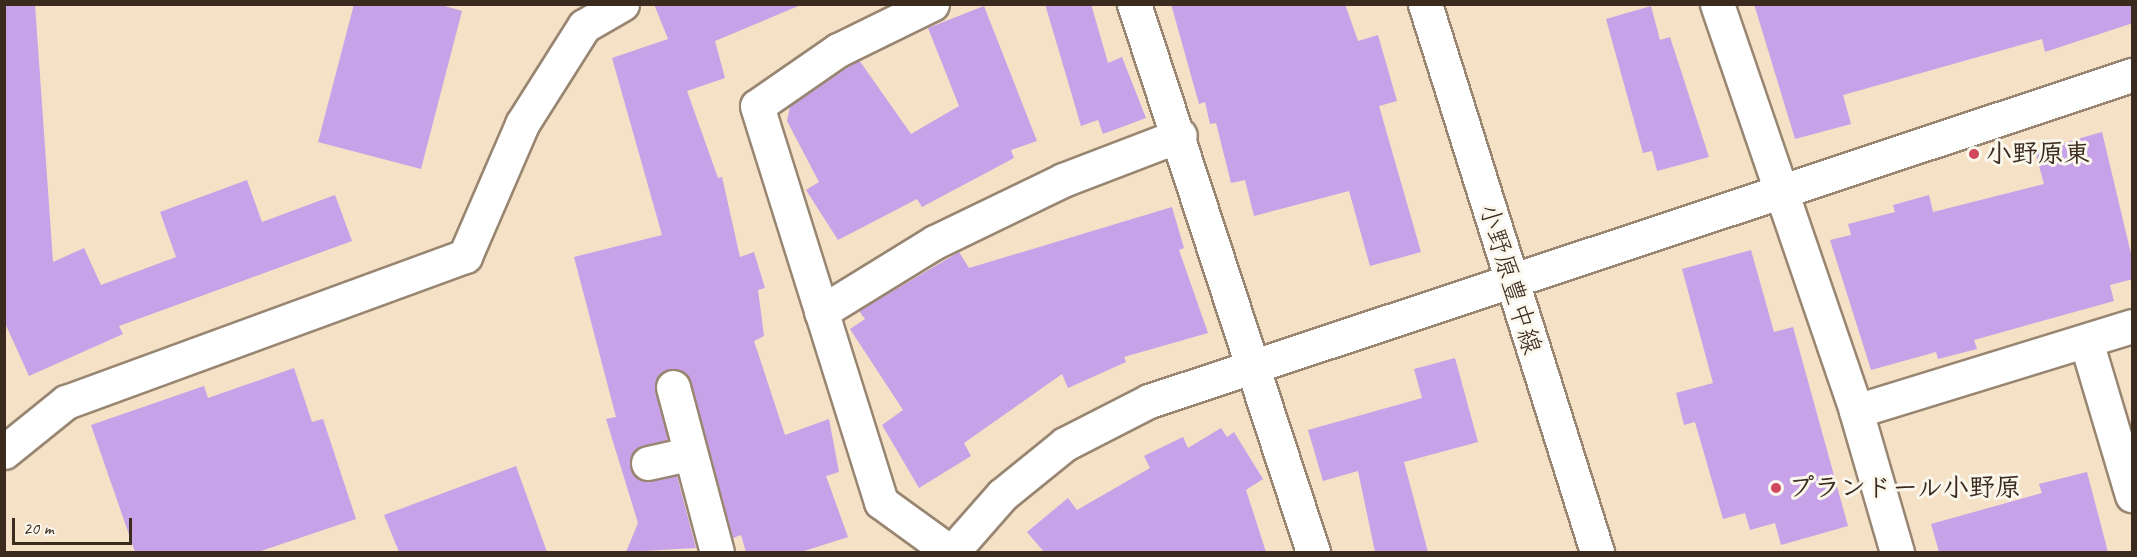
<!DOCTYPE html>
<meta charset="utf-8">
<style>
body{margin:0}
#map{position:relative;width:2137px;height:557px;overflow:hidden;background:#f4e1c6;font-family:Caveat,"Klee One",sans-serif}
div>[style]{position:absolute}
.building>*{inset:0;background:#c7a2e8}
.roads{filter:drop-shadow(2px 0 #988672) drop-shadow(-2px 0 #988672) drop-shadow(0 2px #988672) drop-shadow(0 -2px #988672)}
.minor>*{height:33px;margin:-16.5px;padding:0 16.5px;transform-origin:16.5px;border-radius:16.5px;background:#fff}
.tertiary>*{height:33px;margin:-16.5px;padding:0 16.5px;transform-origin:16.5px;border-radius:16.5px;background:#fff}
.dots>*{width:16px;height:16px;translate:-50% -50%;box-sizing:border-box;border:3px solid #fbf7ec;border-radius:50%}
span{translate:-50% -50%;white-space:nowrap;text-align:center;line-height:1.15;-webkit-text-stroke:6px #fbf7ec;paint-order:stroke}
.poi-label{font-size:26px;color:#3b2a1e;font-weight:700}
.left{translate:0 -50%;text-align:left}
.street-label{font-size:26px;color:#3b2a1e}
.frame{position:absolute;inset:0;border:6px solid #3b2a1e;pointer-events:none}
.scale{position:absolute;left:12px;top:518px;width:120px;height:27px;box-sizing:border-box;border:3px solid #3b2a1e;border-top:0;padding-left:8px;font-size:18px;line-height:21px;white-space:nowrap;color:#3b2a1e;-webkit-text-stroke:4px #fbf7ec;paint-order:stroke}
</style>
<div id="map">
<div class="building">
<div style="clip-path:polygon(4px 4px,35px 4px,53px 262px,84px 248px,101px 285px,176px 257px,160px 212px,247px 180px,262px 222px,335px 195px,352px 241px,119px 326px,123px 334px,29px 376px,4px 321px)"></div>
<div style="clip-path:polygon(354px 4px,438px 4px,462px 11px,421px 169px,318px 142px)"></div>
<div style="clip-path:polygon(654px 4px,803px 4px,715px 41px,725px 78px,687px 91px,718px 178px,722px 177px,740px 257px,754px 252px,765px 288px,758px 290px,764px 336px,754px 341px,785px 435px,829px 419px,839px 472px,826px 476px,848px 537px,801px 552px,746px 552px,741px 535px,733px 538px,691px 382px,686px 373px,669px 369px,655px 383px,668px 440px,636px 449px,630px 466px,643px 481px,677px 476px,696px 548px,626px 552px,638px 523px,606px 419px,616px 417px,574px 257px,662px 235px,612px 58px,668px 39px)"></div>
<div style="clip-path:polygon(1045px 4px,1091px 4px,1108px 63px,1122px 57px,1146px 118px,1103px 134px,1098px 120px,1081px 126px)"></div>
<div style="clip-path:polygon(1171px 4px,1345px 4px,1358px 41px,1378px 35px,1397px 101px,1379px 106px,1421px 252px,1370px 266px,1349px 191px,1254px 216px,1245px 180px,1231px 183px,1216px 123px,1210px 124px,1205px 102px,1199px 104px)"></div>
<div style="clip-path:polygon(1754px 4px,2133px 4px,2133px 23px,2045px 52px,2042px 39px,1843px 95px,1851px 124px,1795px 139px)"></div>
<div style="clip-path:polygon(984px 6px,1037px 141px,1011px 150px,1014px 158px,922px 207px,917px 199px,838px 240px,806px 190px,819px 182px,787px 121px,790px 106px,859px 60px,911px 134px,959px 106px,928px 28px)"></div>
<div style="clip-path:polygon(1651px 6px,1660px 40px,1670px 37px,1709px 157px,1657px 171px,1652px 151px,1643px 153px,1606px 19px)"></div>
<div style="clip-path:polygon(2102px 132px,2133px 262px,2133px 279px,2110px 285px,2114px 301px,1974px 340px,1977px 349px,1938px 359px,1936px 352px,1871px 370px,1830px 240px,1851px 235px,1848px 224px,1895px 212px,1893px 205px,1929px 195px,1933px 212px,2044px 184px,2035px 151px)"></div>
<div style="clip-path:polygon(1172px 207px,1184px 248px,1179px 250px,1208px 333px,1124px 357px,1126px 362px,1068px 388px,1062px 374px,964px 443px,971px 456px,919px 488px,882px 425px,903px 410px,850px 329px,865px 319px,859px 311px,959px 252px,969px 268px)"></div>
<div style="clip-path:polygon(1751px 250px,1774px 332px,1793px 327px,1848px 526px,1781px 545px,1775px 523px,1750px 530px,1745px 513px,1723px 519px,1695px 422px,1684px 425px,1676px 393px,1713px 383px,1682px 269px)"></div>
<div style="clip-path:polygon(1455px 358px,1478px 442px,1404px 462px,1428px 552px,1375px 552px,1358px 471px,1323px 481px,1308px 430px,1422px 398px,1414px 369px)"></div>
<div style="clip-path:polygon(294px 368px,312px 422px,323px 419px,356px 519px,258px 552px,135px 552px,91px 425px,204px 386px,208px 398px)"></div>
<div style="clip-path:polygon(1221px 428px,1227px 437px,1234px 432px,1263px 479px,1246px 490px,1266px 552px,1044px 552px,1027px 532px,1068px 498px,1077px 510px,1150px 468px,1144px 456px,1183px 437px,1188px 448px)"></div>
<div style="clip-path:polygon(516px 466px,547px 552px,399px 552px,384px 515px)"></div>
<div style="clip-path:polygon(2087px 472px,2108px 552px,1939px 552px,1931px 524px,2042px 493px,2039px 484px)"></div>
</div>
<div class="roads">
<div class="minor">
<div style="left:932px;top:4px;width:105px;rotate:153.9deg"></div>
<div style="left:838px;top:50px;width:98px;rotate:145.3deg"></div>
<div style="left:757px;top:106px;width:415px;rotate:72.6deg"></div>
<div style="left:881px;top:502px;width:85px;rotate:35.9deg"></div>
<div style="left:1134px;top:4px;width:576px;rotate:71.91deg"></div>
<div style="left:1717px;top:4px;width:430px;rotate:71.1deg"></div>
<div style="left:1856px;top:411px;width:147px;rotate:73.8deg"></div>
<div style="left:821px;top:312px;width:134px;rotate:-31.6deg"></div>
<div style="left:935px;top:242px;width:142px;rotate:-25.8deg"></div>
<div style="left:1063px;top:180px;width:125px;rotate:-21deg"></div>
<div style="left:2086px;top:341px;width:161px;rotate:73.4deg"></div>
<div style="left:673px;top:387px;width:171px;rotate:75.1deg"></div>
<div style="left:1856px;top:411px;width:289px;rotate:-17.1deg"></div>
<div style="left:4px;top:452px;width:80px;rotate:-38.9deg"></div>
<div style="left:66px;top:402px;width:425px;rotate:-20.1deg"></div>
<div style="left:465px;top:256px;width:144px;rotate:-66.6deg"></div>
<div style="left:522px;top:124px;width:116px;rotate:-57.7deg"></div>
<div style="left:584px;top:26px;width:44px;rotate:-30.1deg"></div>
<div style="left:648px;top:463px;width:42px;rotate:-12.4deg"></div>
</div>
<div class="tertiary">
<div style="left:1425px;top:4px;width:574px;rotate:72.57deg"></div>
<div style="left:952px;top:552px;width:76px;rotate:-48.7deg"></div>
<div style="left:1002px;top:495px;width:81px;rotate:-39deg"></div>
<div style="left:1065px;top:444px;width:94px;rotate:-27.1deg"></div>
<div style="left:1149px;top:401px;width:1036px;rotate:-18.35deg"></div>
</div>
</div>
<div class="dots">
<div style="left:1974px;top:154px;background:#d1495b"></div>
<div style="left:1776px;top:488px;background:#d1495b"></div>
</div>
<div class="poi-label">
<span class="left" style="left:1986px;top:154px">小野原東</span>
<span class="left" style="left:1788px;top:488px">プランドール小野原</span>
</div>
<div class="street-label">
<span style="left:1510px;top:279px;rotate:73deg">小野原豊中線</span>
</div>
<div class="frame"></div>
<div class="scale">20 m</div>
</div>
